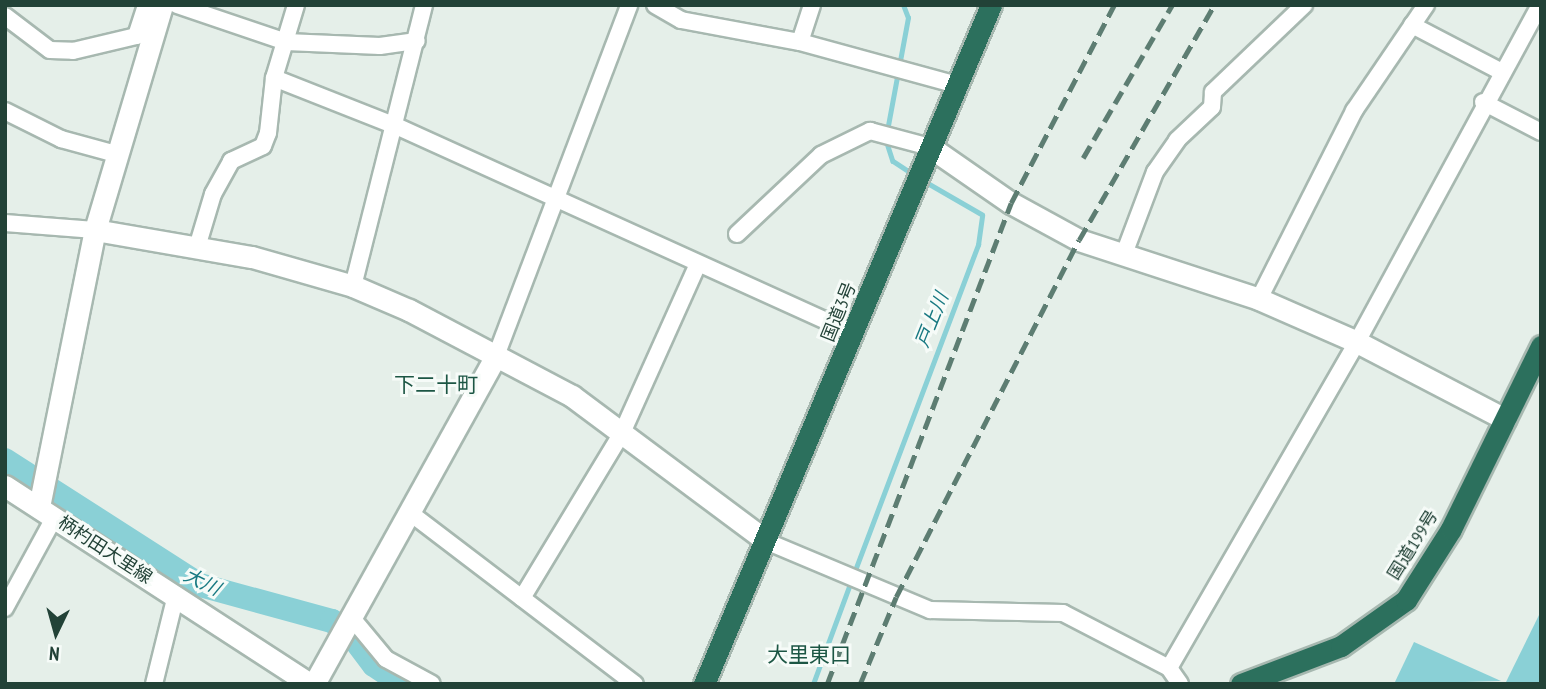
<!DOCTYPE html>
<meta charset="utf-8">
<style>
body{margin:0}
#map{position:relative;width:1546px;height:689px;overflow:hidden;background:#e5efe9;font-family:"PT Sans Narrow","Noto Sans JP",sans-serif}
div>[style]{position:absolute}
.water>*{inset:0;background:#8ad0d6}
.stream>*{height:4.5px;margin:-2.25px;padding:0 2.25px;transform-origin:2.25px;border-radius:2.25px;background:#8ad0d6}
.river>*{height:24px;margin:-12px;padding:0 12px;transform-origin:12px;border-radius:12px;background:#8ad0d6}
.roads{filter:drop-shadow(2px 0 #a7b8b0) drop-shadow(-2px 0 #a7b8b0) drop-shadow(0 2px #a7b8b0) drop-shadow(0 -2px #a7b8b0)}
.street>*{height:16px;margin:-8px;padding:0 8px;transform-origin:8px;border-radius:8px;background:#fff}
.secondary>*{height:21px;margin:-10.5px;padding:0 10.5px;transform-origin:10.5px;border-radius:10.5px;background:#fff}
.highway>*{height:21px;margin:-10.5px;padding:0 10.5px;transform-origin:10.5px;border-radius:10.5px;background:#2c705d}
.rail>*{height:4.5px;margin-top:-2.25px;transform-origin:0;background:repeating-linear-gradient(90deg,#5d7d72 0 14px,transparent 0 21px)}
span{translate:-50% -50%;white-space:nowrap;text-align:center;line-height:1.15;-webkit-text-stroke:6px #f6fbf8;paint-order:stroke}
.street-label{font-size:18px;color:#224237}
.water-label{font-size:19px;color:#187982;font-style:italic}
.quarter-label{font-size:21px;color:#1c5644}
.frame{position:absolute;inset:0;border:7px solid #224237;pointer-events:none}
.north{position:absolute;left:21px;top:598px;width:70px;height:70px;-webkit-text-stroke:5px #f6fbf8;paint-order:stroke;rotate:185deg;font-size:19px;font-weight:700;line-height:28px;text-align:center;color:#224237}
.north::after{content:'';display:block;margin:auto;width:24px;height:32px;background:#224237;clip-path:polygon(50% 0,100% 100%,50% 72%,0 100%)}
</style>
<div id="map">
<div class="water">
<div style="clip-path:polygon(1541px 611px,1541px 684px,1505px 684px)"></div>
<div style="clip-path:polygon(1414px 642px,1501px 681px,1394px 684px)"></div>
</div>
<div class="stream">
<div style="left:887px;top:131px;width:115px;rotate:-79.5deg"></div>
<div style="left:908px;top:18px;width:14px;rotate:-111deg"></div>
<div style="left:886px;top:140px;width:22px;rotate:72deg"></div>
<div style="left:893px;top:161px;width:24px;rotate:33deg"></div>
<div style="left:854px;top:573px;width:351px;rotate:-69.3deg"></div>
<div style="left:978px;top:245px;width:30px;rotate:-82deg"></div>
<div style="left:982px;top:215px;width:68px;rotate:-150deg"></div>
<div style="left:813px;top:684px;width:110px;rotate:-69.7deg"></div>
</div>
<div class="river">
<div style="left:5px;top:460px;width:232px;rotate:32.7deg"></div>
<div style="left:200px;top:585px;width:137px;rotate:15.3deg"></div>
<div style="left:332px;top:621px;width:25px;rotate:37deg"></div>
<div style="left:352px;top:636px;width:36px;rotate:53deg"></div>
<div style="left:374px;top:665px;width:34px;rotate:34deg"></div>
</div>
<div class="roads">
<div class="street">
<div style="left:177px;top:5px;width:115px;rotate:18.7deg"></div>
<div style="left:286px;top:42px;width:94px;rotate:2.4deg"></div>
<div style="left:380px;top:46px;width:37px;rotate:-8deg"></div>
<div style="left:655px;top:5px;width:30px;rotate:30deg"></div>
<div style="left:681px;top:20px;width:121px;rotate:10.5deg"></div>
<div style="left:800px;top:42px;width:163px;rotate:15.3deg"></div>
<div style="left:5px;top:16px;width:56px;rotate:37.1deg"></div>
<div style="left:50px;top:50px;width:23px;rotate:2deg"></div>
<div style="left:73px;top:51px;width:65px;rotate:-13.4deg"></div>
<div style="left:136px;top:36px;width:33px;rotate:-72deg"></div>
<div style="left:1412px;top:25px;width:99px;rotate:27.6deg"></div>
<div style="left:800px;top:42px;width:39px;rotate:-72deg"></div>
<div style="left:274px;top:78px;width:131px;rotate:21.5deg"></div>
<div style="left:396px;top:126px;width:504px;rotate:24.38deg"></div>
<div style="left:1483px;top:102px;width:65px;rotate:27.3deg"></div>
<div style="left:5px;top:111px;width:63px;rotate:26.6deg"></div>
<div style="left:61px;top:139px;width:57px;rotate:15.3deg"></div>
<div style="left:5px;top:223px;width:90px;rotate:4.4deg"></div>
<div style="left:737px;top:234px;width:115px;rotate:-43.2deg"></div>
<div style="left:821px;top:155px;width:55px;rotate:-26.1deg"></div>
<div style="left:870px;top:131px;width:62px;rotate:14.9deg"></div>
<div style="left:198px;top:244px;width:52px;rotate:-73.3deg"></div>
<div style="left:213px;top:194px;width:38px;rotate:-61deg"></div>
<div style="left:231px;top:161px;width:35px;rotate:-25deg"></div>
<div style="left:263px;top:146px;width:14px;rotate:-69deg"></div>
<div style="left:268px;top:133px;width:55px;rotate:-83.8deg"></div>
<div style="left:274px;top:78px;width:76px;rotate:-73.2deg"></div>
<div style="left:1124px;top:254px;width:88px;rotate:-69.3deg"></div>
<div style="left:1155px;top:172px;width:39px;rotate:-55deg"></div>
<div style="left:1177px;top:140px;width:48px;rotate:-43.3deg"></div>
<div style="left:1212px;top:107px;width:15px;rotate:-86deg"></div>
<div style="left:1213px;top:92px;width:126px;rotate:-43.7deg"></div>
<div style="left:353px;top:286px;width:290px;rotate:-75.8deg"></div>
<div style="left:1259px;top:299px;width:211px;rotate:-63.2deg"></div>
<div style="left:1354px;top:111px;width:128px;rotate:-55.8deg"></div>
<div style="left:496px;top:356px;width:375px;rotate:-69.2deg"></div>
<div style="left:409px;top:512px;width:284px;rotate:37.3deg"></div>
<div style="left:768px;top:542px;width:176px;rotate:22.8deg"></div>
<div style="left:930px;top:610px;width:133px;rotate:1.3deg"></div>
<div style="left:1063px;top:613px;width:119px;rotate:27.4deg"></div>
<div style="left:1169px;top:668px;width:19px;rotate:55deg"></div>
<div style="left:522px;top:598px;width:193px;rotate:-58.8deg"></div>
<div style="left:622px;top:433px;width:183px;rotate:-65.8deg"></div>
<div style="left:5px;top:608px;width:102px;rotate:-61.4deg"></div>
<div style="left:352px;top:618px;width:53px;rotate:50.3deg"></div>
<div style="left:386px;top:659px;width:52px;rotate:28.5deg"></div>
<div style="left:1169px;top:668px;width:376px;rotate:-60deg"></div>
<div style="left:1357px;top:342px;width:383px;rotate:-61.5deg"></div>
<div style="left:154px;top:684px;width:92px;rotate:-76.1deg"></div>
</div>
<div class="secondary">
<div style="left:930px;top:147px;width:98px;rotate:34.7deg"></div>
<div style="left:1011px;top:203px;width:77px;rotate:28.6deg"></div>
<div style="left:1079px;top:240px;width:189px;rotate:18.1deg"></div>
<div style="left:1259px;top:299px;width:107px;rotate:23.7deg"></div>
<div style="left:1357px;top:342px;width:167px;rotate:27.5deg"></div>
<div style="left:95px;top:230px;width:159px;rotate:9.8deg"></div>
<div style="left:252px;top:257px;width:105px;rotate:16deg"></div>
<div style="left:353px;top:286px;width:61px;rotate:23.2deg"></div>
<div style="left:409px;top:310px;width:184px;rotate:27.8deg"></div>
<div style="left:572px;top:396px;width:244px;rotate:36.7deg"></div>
<div style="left:5px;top:486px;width:364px;rotate:33deg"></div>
<div style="left:39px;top:507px;width:283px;rotate:-78.6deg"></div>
<div style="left:95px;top:230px;width:235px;rotate:-73.4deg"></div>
<div style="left:314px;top:684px;width:375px;rotate:-61deg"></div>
</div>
<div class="highway">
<div style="left:704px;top:684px;width:737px;rotate:-67.09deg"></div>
<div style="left:1241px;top:684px;width:107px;rotate:-20.8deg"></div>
<div style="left:1341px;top:646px;width:80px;rotate:-35.3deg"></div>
<div style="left:1406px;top:600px;width:84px;rotate:-57.6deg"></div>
<div style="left:1451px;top:529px;width:204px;rotate:-63.8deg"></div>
</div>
</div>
<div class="rail">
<div style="left:1083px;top:158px;width:177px;rotate:-59.8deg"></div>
<div style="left:827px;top:684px;width:515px;rotate:-69.07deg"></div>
<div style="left:1011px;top:203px;width:223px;rotate:-62.5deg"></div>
<div style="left:860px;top:684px;width:94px;rotate:-67.5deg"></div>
<div style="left:896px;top:597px;width:401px;rotate:-62.9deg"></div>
<div style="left:1079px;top:240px;width:271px;rotate:-60.1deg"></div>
</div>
<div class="street-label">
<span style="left:839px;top:312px;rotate:-68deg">国道3号</span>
<span style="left:1413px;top:545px;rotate:-58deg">国道199号</span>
<span style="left:105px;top:550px;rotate:33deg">柄杓田大里線</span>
</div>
<div class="water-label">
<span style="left:932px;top:320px;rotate:-68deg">戸上川</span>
<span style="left:202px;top:582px;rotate:26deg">大川</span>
</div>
<div class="quarter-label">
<span style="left:436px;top:385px">下二十町</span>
<span style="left:809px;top:655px">大里東口</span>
</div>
<div class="frame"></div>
<div class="north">N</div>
</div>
